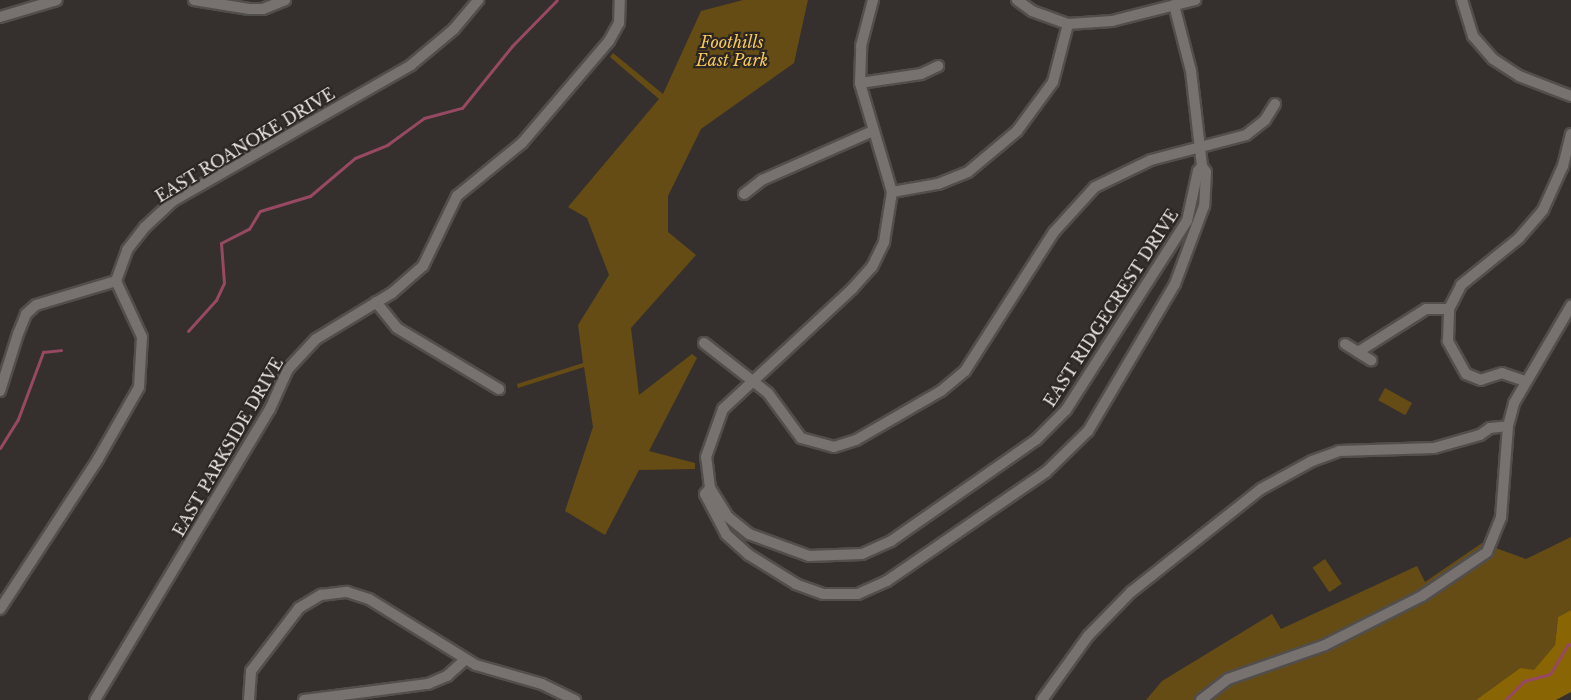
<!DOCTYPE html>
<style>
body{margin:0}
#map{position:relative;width:1571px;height:700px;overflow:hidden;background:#35302d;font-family:"Libre Baskerville",serif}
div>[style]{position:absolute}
.green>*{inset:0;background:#644c14;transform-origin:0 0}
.forest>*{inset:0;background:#896603}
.stream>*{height:3px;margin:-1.5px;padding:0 1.5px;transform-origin:1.5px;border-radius:1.5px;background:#974963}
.roads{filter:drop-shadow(2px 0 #524e4c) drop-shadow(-2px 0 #524e4c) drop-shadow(0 2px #524e4c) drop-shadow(0 -2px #524e4c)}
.minor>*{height:10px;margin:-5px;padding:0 5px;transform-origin:5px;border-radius:5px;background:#77716f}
span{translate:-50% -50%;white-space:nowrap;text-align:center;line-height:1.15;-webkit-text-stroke:4.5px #2b2624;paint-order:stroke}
.park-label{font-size:16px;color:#f8c758;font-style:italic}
.street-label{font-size:16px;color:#eae7e5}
</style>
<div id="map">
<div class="green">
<div style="clip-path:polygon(743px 0,808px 0,794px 63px,701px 129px,668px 196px,668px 232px,696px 255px,631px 328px,639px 395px,692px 354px,697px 358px,649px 451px,695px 463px,695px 469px,639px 470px,605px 535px,565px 511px,593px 427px,584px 367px,518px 388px,517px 384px,583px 363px,578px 325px,609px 275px,587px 218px,568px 207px,659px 99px,610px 57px,613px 53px,663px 94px,701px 11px)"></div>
<div style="left:1385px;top:388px;width:31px;height:14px;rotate:29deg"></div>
<div style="clip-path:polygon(1571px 537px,1571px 610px,1558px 617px,1555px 645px,1534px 671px,1520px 668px,1476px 700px,1146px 700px,1162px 681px,1272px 614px,1281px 629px,1417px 566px,1425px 582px,1482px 543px,1526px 559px)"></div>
<div style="left:1325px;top:559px;width:30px;height:15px;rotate:56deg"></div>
</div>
<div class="forest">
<div style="clip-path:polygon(1571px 610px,1571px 692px,1556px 700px,1476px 700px,1520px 668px,1534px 670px,1555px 645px,1558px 617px)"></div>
</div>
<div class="stream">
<div style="left:188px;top:331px;width:42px;rotate:-47.9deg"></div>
<div style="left:216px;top:300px;width:19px;rotate:-65deg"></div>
<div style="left:224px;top:283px;width:40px;rotate:-94.3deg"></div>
<div style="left:221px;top:243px;width:31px;rotate:-27deg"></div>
<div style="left:249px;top:229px;width:21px;rotate:-59deg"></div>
<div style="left:260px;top:211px;width:52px;rotate:-16.7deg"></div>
<div style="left:310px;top:196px;width:59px;rotate:-40.2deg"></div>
<div style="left:355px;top:158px;width:35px;rotate:-22deg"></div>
<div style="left:387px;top:145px;width:46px;rotate:-36.1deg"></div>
<div style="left:424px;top:118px;width:39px;rotate:-15deg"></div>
<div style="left:462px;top:108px;width:80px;rotate:-51.1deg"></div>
<div style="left:512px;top:46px;width:64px;rotate:-45.6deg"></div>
<div style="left:0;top:448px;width:34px;rotate:-58deg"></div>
<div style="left:18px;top:419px;width:72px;rotate:-69.5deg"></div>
<div style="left:43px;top:352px;width:18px;rotate:-6deg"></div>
<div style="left:1505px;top:700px;width:27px;rotate:-45deg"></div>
<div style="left:1524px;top:681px;width:27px;rotate:-15deg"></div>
<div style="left:1550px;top:674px;width:35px;rotate:-59deg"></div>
<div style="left:1568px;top:644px;width:3px;rotate:18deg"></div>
</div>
<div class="roads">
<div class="minor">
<div style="left:194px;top:0;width:56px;rotate:9.3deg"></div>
<div style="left:249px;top:9px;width:14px"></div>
<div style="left:263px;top:9px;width:24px;rotate:-22deg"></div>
<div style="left:1017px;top:0;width:19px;rotate:36deg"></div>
<div style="left:1032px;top:11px;width:38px;rotate:20deg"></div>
<div style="left:1068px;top:24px;width:44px;rotate:-3.9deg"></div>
<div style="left:1112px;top:21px;width:86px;rotate:-14.2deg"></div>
<div style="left:1462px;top:0;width:38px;rotate:73deg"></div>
<div style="left:1473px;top:36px;width:30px;rotate:49deg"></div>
<div style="left:1493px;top:59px;width:31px;rotate:33deg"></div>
<div style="left:1519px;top:76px;width:56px;rotate:21deg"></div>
<div style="left:1174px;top:5px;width:68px;rotate:75.6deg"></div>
<div style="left:1191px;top:71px;width:96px;rotate:83.4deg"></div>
<div style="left:1202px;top:166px;width:7px;rotate:56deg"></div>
<div style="left:1206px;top:172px;width:34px;rotate:93deg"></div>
<div style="left:1204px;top:206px;width:83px;rotate:110.4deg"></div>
<div style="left:1175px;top:284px;width:171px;rotate:120.6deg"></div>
<div style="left:1088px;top:431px;width:59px;rotate:135.7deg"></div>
<div style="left:1046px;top:472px;width:193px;rotate:145.6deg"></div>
<div style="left:887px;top:581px;width:32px;rotate:156deg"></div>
<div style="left:858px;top:594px;width:35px;rotate:180deg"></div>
<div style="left:823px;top:594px;width:29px;rotate:-160deg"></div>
<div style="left:796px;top:584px;width:55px;rotate:-148.3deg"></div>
<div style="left:749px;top:555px;width:31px;rotate:-138deg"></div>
<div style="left:726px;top:534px;width:45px;rotate:-117.7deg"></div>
<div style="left:705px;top:494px;width:8px;rotate:-50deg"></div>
<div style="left:710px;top:488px;width:34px;rotate:58deg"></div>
<div style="left:728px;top:517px;width:27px;rotate:39deg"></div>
<div style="left:749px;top:534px;width:64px;rotate:20.1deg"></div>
<div style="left:809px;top:556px;width:53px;rotate:-2.2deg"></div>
<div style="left:862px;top:554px;width:32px;rotate:-24deg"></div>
<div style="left:891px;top:541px;width:177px;rotate:-34.9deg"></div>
<div style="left:1036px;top:440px;width:42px;rotate:-45deg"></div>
<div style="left:1066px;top:410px;width:224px;rotate:-57.4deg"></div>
<div style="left:1187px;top:221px;width:51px;rotate:-77.6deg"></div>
<div style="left:1198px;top:171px;width:6px;rotate:-51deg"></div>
<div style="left:0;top:17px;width:59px;rotate:-16.6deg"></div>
<div style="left:860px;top:83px;width:62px;rotate:-8.4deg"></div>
<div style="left:921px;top:74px;width:19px;rotate:-25deg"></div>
<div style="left:892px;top:192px;width:47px;rotate:-9.9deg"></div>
<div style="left:938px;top:184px;width:32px;rotate:-22deg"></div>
<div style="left:968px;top:172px;width:64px;rotate:-39.9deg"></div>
<div style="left:1017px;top:131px;width:61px;rotate:-53.7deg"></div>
<div style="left:1053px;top:82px;width:60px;rotate:-75.5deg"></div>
<div style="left:744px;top:194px;width:23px;rotate:-38deg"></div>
<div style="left:762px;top:180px;width:121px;rotate:-23.8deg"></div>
<div style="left:376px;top:302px;width:33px;rotate:51deg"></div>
<div style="left:397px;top:328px;width:119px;rotate:30.9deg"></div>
<div style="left:704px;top:343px;width:81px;rotate:38deg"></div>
<div style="left:768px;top:393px;width:56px;rotate:53.7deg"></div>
<div style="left:801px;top:438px;width:34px;rotate:15deg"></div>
<div style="left:834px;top:447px;width:23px;rotate:-18deg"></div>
<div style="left:856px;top:440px;width:98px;rotate:-30deg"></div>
<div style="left:941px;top:391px;width:31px;rotate:-40deg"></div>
<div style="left:965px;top:371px;width:165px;rotate:-57.4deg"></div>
<div style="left:1054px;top:232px;width:61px;rotate:-47.7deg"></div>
<div style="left:1095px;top:187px;width:62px;rotate:-25.7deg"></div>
<div style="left:1151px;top:160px;width:98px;rotate:-14.7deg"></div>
<div style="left:1246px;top:135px;width:24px;rotate:-38deg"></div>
<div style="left:1265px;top:120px;width:19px;rotate:-58deg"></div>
<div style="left:1345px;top:344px;width:31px;rotate:32deg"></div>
<div style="left:1358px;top:352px;width:80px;rotate:-32.3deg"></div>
<div style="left:1426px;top:309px;width:23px"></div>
<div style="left:1525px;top:381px;width:24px;rotate:-161deg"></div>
<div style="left:1502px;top:373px;width:22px;rotate:162deg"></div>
<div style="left:1481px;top:380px;width:16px;rotate:-158deg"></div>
<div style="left:1466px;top:374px;width:38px;rotate:-119deg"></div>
<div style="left:1448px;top:341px;width:32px;rotate:-88deg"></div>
<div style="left:1449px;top:309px;width:27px;rotate:-63deg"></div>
<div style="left:1461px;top:285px;width:75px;rotate:-39deg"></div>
<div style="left:1519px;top:238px;width:37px;rotate:-49deg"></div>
<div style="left:1543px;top:210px;width:48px;rotate:-65.6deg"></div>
<div style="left:1563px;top:166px;width:33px;rotate:-76deg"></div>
<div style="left:0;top:391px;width:60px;rotate:-72.5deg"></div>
<div style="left:18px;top:334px;width:22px;rotate:-68deg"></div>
<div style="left:26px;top:314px;width:13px;rotate:-42deg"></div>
<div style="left:36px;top:305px;width:84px;rotate:-16.7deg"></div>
<div style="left:710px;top:488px;width:31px;rotate:-97deg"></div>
<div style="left:706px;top:457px;width:51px;rotate:-70.5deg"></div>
<div style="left:723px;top:409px;width:176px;rotate:-42.9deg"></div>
<div style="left:852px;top:289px;width:30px;rotate:-48deg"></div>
<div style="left:872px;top:267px;width:28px;rotate:-64deg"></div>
<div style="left:884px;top:242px;width:51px;rotate:-80.9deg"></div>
<div style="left:892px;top:192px;width:114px;rotate:-106.4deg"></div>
<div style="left:860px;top:83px;width:37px;rotate:-88deg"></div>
<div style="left:861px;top:46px;width:48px;rotate:-75.4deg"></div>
<div style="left:0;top:609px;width:179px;rotate:-56.8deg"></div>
<div style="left:98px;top:459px;width:83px;rotate:-60.3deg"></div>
<div style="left:139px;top:387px;width:50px;rotate:-86.6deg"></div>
<div style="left:142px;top:337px;width:62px;rotate:-114.9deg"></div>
<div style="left:116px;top:281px;width:33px;rotate:-70deg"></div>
<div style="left:127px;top:250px;width:29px;rotate:-52deg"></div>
<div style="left:145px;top:227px;width:38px;rotate:-43deg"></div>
<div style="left:173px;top:201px;width:274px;rotate:-29.7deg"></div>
<div style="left:411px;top:65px;width:56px;rotate:-39.9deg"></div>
<div style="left:454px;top:29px;width:38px;rotate:-50deg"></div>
<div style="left:95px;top:700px;width:340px;rotate:-59deg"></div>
<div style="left:270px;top:409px;width:44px;rotate:-65.8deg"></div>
<div style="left:288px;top:369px;width:41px;rotate:-47deg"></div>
<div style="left:316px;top:339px;width:89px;rotate:-31.2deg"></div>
<div style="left:392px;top:293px;width:41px;rotate:-41.1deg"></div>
<div style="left:423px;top:266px;width:78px;rotate:-64.1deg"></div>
<div style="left:457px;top:196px;width:84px;rotate:-39.2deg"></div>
<div style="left:522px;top:143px;width:134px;rotate:-49.5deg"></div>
<div style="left:609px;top:41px;width:21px;rotate:-61deg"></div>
<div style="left:619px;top:23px;width:23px;rotate:-88deg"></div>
<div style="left:249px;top:700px;width:29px;rotate:-86deg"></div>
<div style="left:251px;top:671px;width:79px;rotate:-52.7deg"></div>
<div style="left:299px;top:608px;width:26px;rotate:-31deg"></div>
<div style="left:321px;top:595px;width:26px;rotate:-7deg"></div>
<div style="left:347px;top:592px;width:23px;rotate:18deg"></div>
<div style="left:369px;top:599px;width:126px;rotate:31.7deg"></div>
<div style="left:476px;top:665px;width:69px;rotate:16.1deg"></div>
<div style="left:542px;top:684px;width:37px;rotate:26deg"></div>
<div style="left:304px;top:700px;width:125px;rotate:-7.4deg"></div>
<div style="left:428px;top:684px;width:21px;rotate:-23deg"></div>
<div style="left:447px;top:676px;width:25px;rotate:-42deg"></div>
<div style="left:1042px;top:700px;width:79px;rotate:-54.3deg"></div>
<div style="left:1088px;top:636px;width:62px;rotate:-45.7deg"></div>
<div style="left:1131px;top:592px;width:166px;rotate:-38.4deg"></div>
<div style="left:1261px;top:489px;width:58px;rotate:-28.8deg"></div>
<div style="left:1312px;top:461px;width:29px;rotate:-20deg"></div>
<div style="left:1339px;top:451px;width:95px;rotate:-1.8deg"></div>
<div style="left:1434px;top:448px;width:48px;rotate:-15.8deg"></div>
<div style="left:1480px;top:435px;width:12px;rotate:-35deg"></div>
<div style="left:1490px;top:428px;width:18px;rotate:-6deg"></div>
<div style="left:1201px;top:700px;width:34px;rotate:-38deg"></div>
<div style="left:1228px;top:679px;width:103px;rotate:-19.3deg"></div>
<div style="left:1325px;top:645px;width:109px;rotate:-26.8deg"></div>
<div style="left:1422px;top:596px;width:78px;rotate:-34.1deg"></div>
<div style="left:1487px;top:552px;width:38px;rotate:-68deg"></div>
<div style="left:1501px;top:517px;width:91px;rotate:-85.6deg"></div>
<div style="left:1508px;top:426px;width:24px;rotate:-75deg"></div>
<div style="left:1514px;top:403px;width:113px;rotate:-59.6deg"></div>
</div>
</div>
<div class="park-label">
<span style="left:732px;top:51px">Foothills<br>East Park</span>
</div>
<div class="street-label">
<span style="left:245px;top:145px;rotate:-31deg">EAST ROANOKE DRIVE</span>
<span style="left:1111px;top:308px;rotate:-57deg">EAST RIDGECREST DRIVE</span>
<span style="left:228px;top:447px;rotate:-60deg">EAST PARKSIDE DRIVE</span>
</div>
</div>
